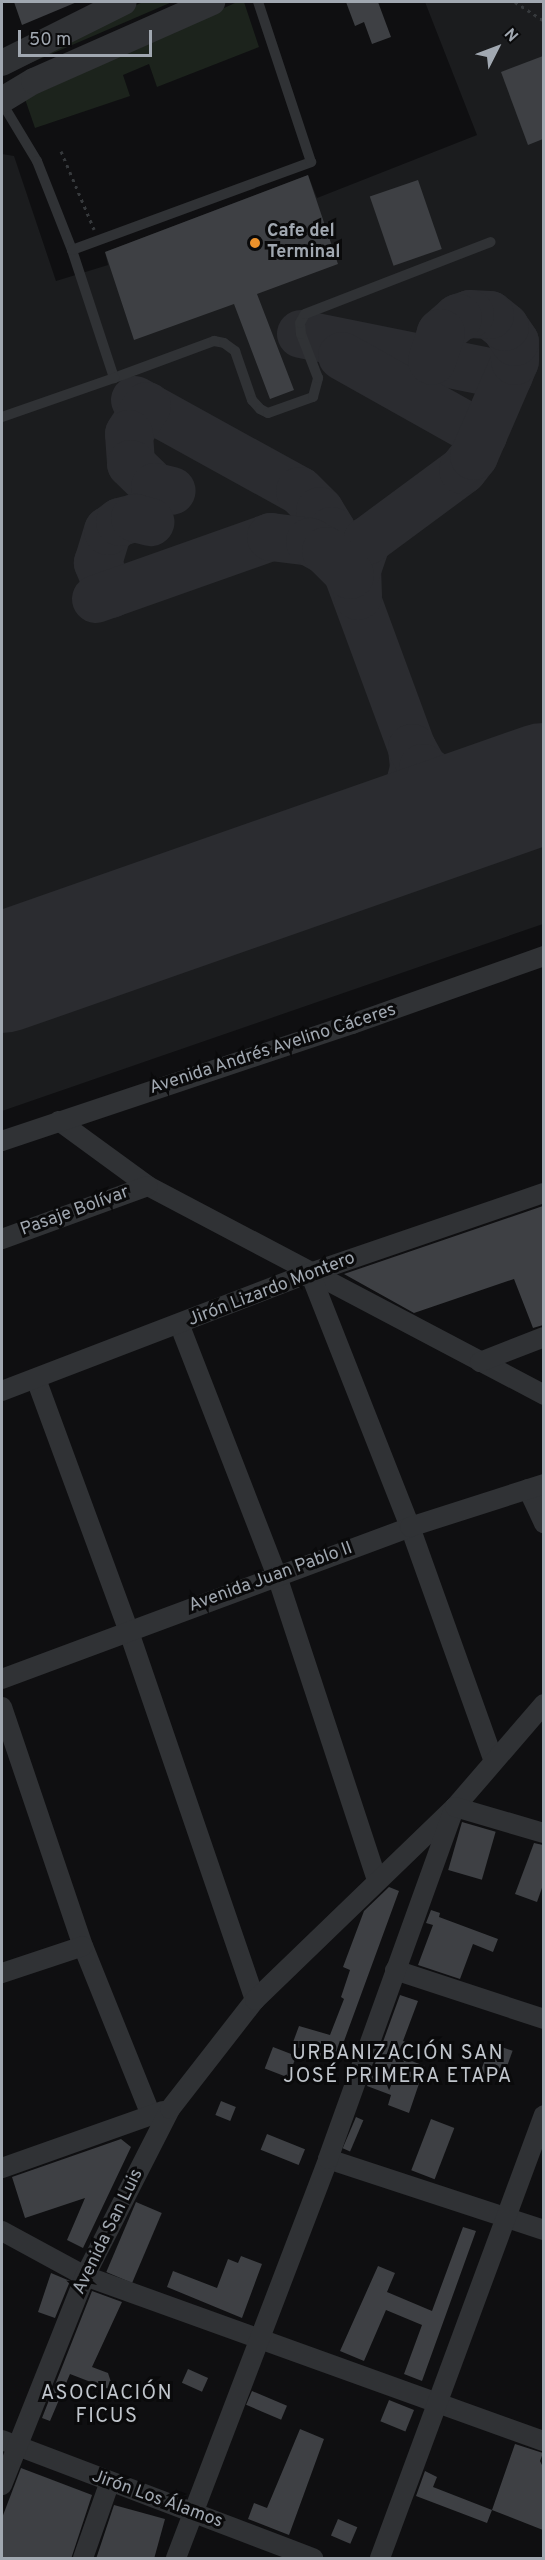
<!DOCTYPE html>
<meta charset="utf-8">
<style>
body{margin:0}
#map{position:relative;width:545px;height:2560px;overflow:hidden;background:#0f0f11;font-family:Overpass,sans-serif}
div>[style]{position:absolute}
.built>*{inset:0;background:#1b1c1e}
.green>*{inset:0;background:#1c231c}
.taxiway>*{height:48px;margin:-24px;padding:0 24px;transform-origin:24px;border-radius:24px;background:#2b2c30}
.runway>*{height:120px;margin:-60px;padding:0 60px;transform-origin:60px;border-radius:60px;background:#2b2c30}
.building>*{inset:0;background:#3e4044;transform-origin:0 0}
.path>*{height:3px;margin-top:-1.5px;transform-origin:0;background:repeating-linear-gradient(90deg,#36393c 0 3px,transparent 0 7.5px)}
.service>*{height:10px;margin:-5px;padding:0 5px;transform-origin:5px;border-radius:5px;background:#303235}
.minor>*{height:20px;margin:-10px;padding:0 10px;transform-origin:10px;border-radius:10px;background:#303235}
.tertiary>*{height:26px;margin:-13px;padding:0 13px;transform-origin:13px;border-radius:13px;background:#303235}
.dots>*{width:16px;height:16px;translate:-50% -50%;box-sizing:border-box;border:3px solid #0a0a0b;border-radius:50%}
span{translate:-50% -50%;white-space:nowrap;text-align:center;line-height:1.15;-webkit-text-stroke:6px #0a0a0b;paint-order:stroke}
.poi-label{font-size:18px;color:#a1a8b1;font-weight:700}
.left{translate:0 -50%;text-align:left}
.street-label{font-size:18px;color:#a1a8b1}
.neighbourhood-label{font-size:20px;color:#c1c6cd;letter-spacing:1.5px}
.frame{position:absolute;inset:0;border:3px solid #a1a8b1;pointer-events:none}
.north{position:absolute;left:467px;top:18px;width:60px;height:60px;-webkit-text-stroke:4px #0a0a0b;paint-order:stroke;rotate:48deg;font-size:16px;font-weight:700;line-height:24px;text-align:center;color:#a1a8b1}
.north::after{content:'';display:block;margin:auto;width:21px;height:27px;background:#a1a8b1;clip-path:polygon(50% 0,100% 100%,50% 72%,0 100%)}
.scale{position:absolute;left:18px;top:30px;width:134px;height:27px;box-sizing:border-box;border:3px solid #a1a8b1;border-top:0;padding-left:8px;font-size:18px;line-height:21px;white-space:nowrap;color:#a1a8b1;-webkit-text-stroke:4px #0a0a0b;paint-order:stroke}
</style>
<div id="map">
<div class="built">
<div style="clip-path:polygon(425px 2px,543px 2px,543px 924px,2px 1111px,2px 154px,14px 156px,56px 281px,108px 265px,105px 252px,308px 175px,317px 198px,477px 135px)"></div>
</div>
<div class="green">
<div style="clip-path:polygon(143px 2px,172px 2px,28px 64px,26px 54px)"></div>
<div style="clip-path:polygon(237px 2px,244px 2px,259px 47px,157px 87px,149px 64px,123px 75px,130px 96px,35px 128px,25px 99px)"></div>
</div>
<div class="taxiway">
<div style="left:301px;top:334px;width:212px;rotate:11.4deg"></div>
<div style="left:342px;top:356px;width:162px;rotate:29.3deg"></div>
<div style="left:135px;top:400px;width:188px;rotate:28.9deg"></div>
<div style="left:300px;top:491px;width:28px;rotate:45deg"></div>
<div style="left:320px;top:511px;width:23px;rotate:59deg"></div>
<div style="left:332px;top:531px;width:231px;rotate:69.8deg"></div>
<div style="left:412px;top:748px;width:20px;rotate:84deg"></div>
<div style="left:414px;top:768px;width:40px;rotate:104.4deg"></div>
<div style="left:404px;top:807px;width:49px;rotate:130.9deg"></div>
<div style="left:147px;top:406px;width:33px;rotate:123deg"></div>
<div style="left:129px;top:434px;width:30px;rotate:86deg"></div>
<div style="left:131px;top:464px;width:33px;rotate:44deg"></div>
<div style="left:155px;top:487px;width:17px;rotate:13deg"></div>
<div style="left:111px;top:594px;width:34px;rotate:-113deg"></div>
<div style="left:98px;top:563px;width:34px;rotate:-73deg"></div>
<div style="left:108px;top:531px;width:15px;rotate:-37deg"></div>
<div style="left:120px;top:522px;width:16px;rotate:-15deg"></div>
<div style="left:135px;top:518px;width:16px;rotate:15deg"></div>
<div style="left:358px;top:596px;width:26px;rotate:-92deg"></div>
<div style="left:357px;top:570px;width:31px;rotate:-71deg"></div>
<div style="left:367px;top:541px;width:119px;rotate:-36.5deg"></div>
<div style="left:463px;top:470px;width:18px;rotate:-52deg"></div>
<div style="left:474px;top:456px;width:103px;rotate:-66.7deg"></div>
<div style="left:515px;top:361px;width:19px;rotate:-90deg"></div>
<div style="left:515px;top:342px;width:18px;rotate:-124deg"></div>
<div style="left:505px;top:327px;width:19px;rotate:-141deg"></div>
<div style="left:490px;top:315px;width:20px;rotate:-177deg"></div>
<div style="left:470px;top:314px;width:13px;rotate:162deg"></div>
<div style="left:458px;top:318px;width:23px;rotate:139deg"></div>
<div style="left:441px;top:333px;width:29px;rotate:108deg"></div>
<div style="left:96px;top:599px;width:186px;rotate:-19.5deg"></div>
<div style="left:271px;top:537px;width:39px;rotate:7deg"></div>
<div style="left:310px;top:542px;width:18px;rotate:29deg"></div>
<div style="left:326px;top:551px;width:34px;rotate:45deg"></div>
<div style="left:412px;top:748px;width:23px;rotate:61deg"></div>
<div style="left:423px;top:768px;width:31px;rotate:37deg"></div>
<div style="left:448px;top:787px;width:18px;rotate:19deg"></div>
<div style="left:465px;top:793px;width:42px;rotate:4.1deg"></div>
</div>
<div class="runway">
<div style="left:2px;top:973px;width:574px;rotate:-19.32deg"></div>
</div>
<div class="building">
<div style="clip-path:polygon(14px 2px,77px 2px,22px 25px)"></div>
<div style="clip-path:polygon(346px 2px,378px 2px,391px 37px,372px 44px,364px 22px,355px 26px)"></div>
<div style="clip-path:polygon(543px 56px,543px 139px,528px 145px,501px 72px)"></div>
<div style="clip-path:polygon(308px 175px,338px 264px,257px 294px,294px 390px,270px 399px,234px 304px,134px 340px,105px 252px)"></div>
<div style="left:418px;top:180px;width:73px;height:51px;rotate:71deg"></div>
<div style="clip-path:polygon(543px 1206px,543px 1325px,533px 1328px,514px 1279px,414px 1313px,344px 1274px)"></div>
<div style="left:462px;top:1822px;width:35px;height:50px;rotate:16deg"></div>
<div style="clip-path:polygon(534px 1843px,543px 1845px,543px 1885px,537px 1902px,515px 1894px)"></div>
<div style="clip-path:polygon(389px 1887px,399px 1891px,336px 2063px,292px 2045px,299px 2026px,330px 2035px,344px 1999px,341px 1997px,350px 1970px,343px 1967px,364px 1911px)"></div>
<div style="clip-path:polygon(431px 1910px,440px 1913px,439px 1917px,498px 1939px,493px 1952px,473px 1944px,460px 1979px,418px 1965px,433px 1925px,426px 1923px)"></div>
<div style="clip-path:polygon(400px 1995px,418px 2001px,403px 2041px,408px 2043px,403px 2058px,425px 2066px,409px 2113px,388px 2105px,391px 2095px,367px 2086px)"></div>
<div style="left:491px;top:2043px;width:23px;height:31px;rotate:20deg"></div>
<div style="left:273px;top:2047px;width:25px;height:23px;rotate:21deg"></div>
<div style="left:221px;top:2101px;width:16px;height:15px;rotate:22deg"></div>
<div style="left:356px;top:2117px;width:8px;height:34px;rotate:23deg"></div>
<div style="left:431px;top:2119px;width:25px;height:55px;rotate:21deg"></div>
<div style="left:267px;top:2134px;width:41px;height:17px;rotate:22deg"></div>
<div style="clip-path:polygon(121px 2139px,131px 2147px,83px 2248px,67px 2240px,85px 2198px,25px 2218px,12px 2177px)"></div>
<div style="left:136px;top:2202px;width:28px;height:76px;rotate:23deg"></div>
<div style="clip-path:polygon(463px 2227px,476px 2231px,422px 2381px,404px 2374px,422px 2325px,386px 2310px,364px 2361px,340px 2351px,378px 2266px,395px 2273px,387px 2292px,432px 2311px)"></div>
<div style="clip-path:polygon(241px 2256px,262px 2264px,242px 2318px,167px 2287px,173px 2271px,217px 2288px,228px 2259px,238px 2263px)"></div>
<div style="clip-path:polygon(51px 2273px,70px 2281px,55px 2318px,38px 2312px)"></div>
<div style="clip-path:polygon(92px 2291px,122px 2302px,92px 2367px,108px 2373px,114px 2391px,70px 2374px,50px 2421px,42px 2418px)"></div>
<div style="left:188px;top:2369px;width:22px;height:15px;rotate:24deg"></div>
<div style="left:252px;top:2391px;width:38px;height:15px;rotate:23deg"></div>
<div style="left:389px;top:2400px;width:27px;height:23px;rotate:22deg"></div>
<div style="clip-path:polygon(300px 2429px,324px 2439px,289px 2535px,248px 2519px,254px 2503px,267px 2508px)"></div>
<div style="clip-path:polygon(515px 2444px,543px 2453px,540px 2461px,543px 2467px,543px 2530px,492px 2510px)"></div>
<div style="clip-path:polygon(21px 2468px,92px 2495px,71px 2559px,2px 2559px,2px 2518px)"></div>
<div style="clip-path:polygon(425px 2471px,437px 2477px,433px 2487px,492px 2510px,487px 2523px,416px 2496px)"></div>
<div style="clip-path:polygon(114px 2505px,165px 2519px,154px 2559px,96px 2559px)"></div>
<div style="left:338px;top:2519px;width:21px;height:18px;rotate:23deg"></div>
</div>
<div class="path">
<div style="left:515px;top:2px;width:35px;rotate:33deg"></div>
<div style="left:61px;top:151px;width:85px;rotate:67.1deg"></div>
</div>
<div class="service">
<div style="left:2px;top:103px;width:68px;rotate:58.9deg"></div>
<div style="left:37px;top:161px;width:96px;rotate:68.5deg"></div>
<div style="left:72px;top:250px;width:135px;rotate:71.8deg"></div>
<div style="left:114px;top:378px;width:107px;rotate:-20.3deg"></div>
<div style="left:214px;top:341px;width:10px;rotate:11deg"></div>
<div style="left:224px;top:343px;width:14px;rotate:36deg"></div>
<div style="left:235px;top:351px;width:52px;rotate:70.9deg"></div>
<div style="left:252px;top:400px;width:12px;rotate:48deg"></div>
<div style="left:260px;top:409px;width:9px;rotate:27deg"></div>
<div style="left:268px;top:413px;width:48px;rotate:-19.6deg"></div>
<div style="left:313px;top:397px;width:20px;rotate:-75deg"></div>
<div style="left:318px;top:378px;width:47px;rotate:-111.1deg"></div>
<div style="left:301px;top:334px;width:11px;rotate:-95deg"></div>
<div style="left:300px;top:323px;width:10px;rotate:-61deg"></div>
<div style="left:305px;top:314px;width:199px;rotate:-21.2deg"></div>
<div style="left:72px;top:250px;width:255px;rotate:-20.2deg"></div>
<div style="left:311px;top:162px;width:169px;rotate:-108.3deg"></div>
<div style="left:2px;top:417px;width:119px;rotate:-19.2deg"></div>
</div>
<div class="minor">
<div style="left:59px;top:1121px;width:110px;rotate:36.1deg"></div>
<div style="left:148px;top:1186px;width:448px;rotate:27.8deg"></div>
<div style="left:2px;top:1141px;width:369px;rotate:-18.5deg"></div>
<div style="left:352px;top:1024px;width:204px;rotate:-19.5deg"></div>
<div style="left:2px;top:1239px;width:155px;rotate:-20deg"></div>
<div style="left:310px;top:1273px;width:273px;rotate:68.5deg"></div>
<div style="left:410px;top:1527px;width:246px;rotate:70.3deg"></div>
<div style="left:180px;top:1326px;width:268px;rotate:68.8deg"></div>
<div style="left:277px;top:1576px;width:321px;rotate:71.8deg"></div>
<div style="left:480px;top:1362px;width:69px;rotate:-21.3deg"></div>
<div style="left:36px;top:1379px;width:270px;rotate:69.8deg"></div>
<div style="left:129px;top:1632px;width:389px;rotate:71.1deg"></div>
<div style="left:2px;top:1391px;width:330px;rotate:-21deg"></div>
<div style="left:310px;top:1273px;width:247px;rotate:-18.9deg"></div>
<div style="left:528px;top:1489px;width:38px;rotate:65deg"></div>
<div style="left:2px;top:1679px;width:435px;rotate:-20.4deg"></div>
<div style="left:410px;top:1527px;width:141px;rotate:-17.8deg"></div>
<div style="left:2px;top:1707px;width:252px;rotate:71.3deg"></div>
<div style="left:83px;top:1946px;width:182px;rotate:68.1deg"></div>
<div style="left:395px;top:1970px;width:157px;rotate:18.2deg"></div>
<div style="left:2px;top:1973px;width:85px;rotate:-18.4deg"></div>
<div style="left:328px;top:2159px;width:227px;rotate:18.2deg"></div>
<div style="left:2px;top:2168px;width:171px;rotate:-19.5deg"></div>
<div style="left:2px;top:2231px;width:94px;rotate:28.5deg"></div>
<div style="left:85px;top:2276px;width:488px;rotate:19.8deg"></div>
<div style="left:2px;top:2440px;width:333px;rotate:20.8deg"></div>
<div style="left:2px;top:2485px;width:225px;rotate:-68.3deg"></div>
<div style="left:85px;top:2276px;width:187px;rotate:-63deg"></div>
<div style="left:170px;top:2109px;width:138px;rotate:-52.1deg"></div>
<div style="left:255px;top:2000px;width:278px;rotate:-44deg"></div>
<div style="left:455px;top:1807px;width:136px;rotate:-49.2deg"></div>
<div style="left:83px;top:2558px;width:78px;rotate:-70.6deg"></div>
<div style="left:176px;top:2558px;width:427px;rotate:-69.1deg"></div>
<div style="left:328px;top:2159px;width:374px;rotate:-70.2deg"></div>
<div style="left:455px;top:1807px;width:93px;rotate:16.3deg"></div>
<div style="left:380px;top:2558px;width:472px;rotate:-69.7deg"></div>
</div>
<div class="tertiary">
<div style="left:2px;top:63px;width:136px;rotate:-26.6deg"></div>
<div style="left:2px;top:100px;width:37px;rotate:-31deg"></div>
<div style="left:34px;top:81px;width:195px;rotate:-23.9deg"></div>
</div>
<div class="dots">
<div style="left:255px;top:243px;background:#ed922b"></div>
</div>
<div class="poi-label">
<span class="left" style="left:267px;top:243px">Cafe del<br>Terminal</span>
</div>
<div class="street-label">
<span style="left:273px;top:1050px;rotate:-18deg">Avenida Andrés Avelino Cáceres</span>
<span style="left:75px;top:1212px;rotate:-20deg">Pasaje Bolívar</span>
<span style="left:272px;top:1290px;rotate:-21deg">Jirón Lizardo Montero</span>
<span style="left:271px;top:1578px;rotate:-20deg">Avenida Juan Pablo II</span>
<span style="left:109px;top:2232px;rotate:-64deg">Avenida San Luis</span>
<span style="left:157px;top:2500px;rotate:20deg">Jirón Los Álamos</span>
</div>
<div class="neighbourhood-label">
<span style="left:398px;top:2066px">URBANIZACIÓN SAN<br>JOSÉ PRIMERA ETAPA</span>
<span style="left:107px;top:2406px">ASOCIACIÓN<br>FICUS</span>
</div>
<div class="frame"></div>
<div class="north">N</div>
<div class="scale">50 m</div>
</div>
